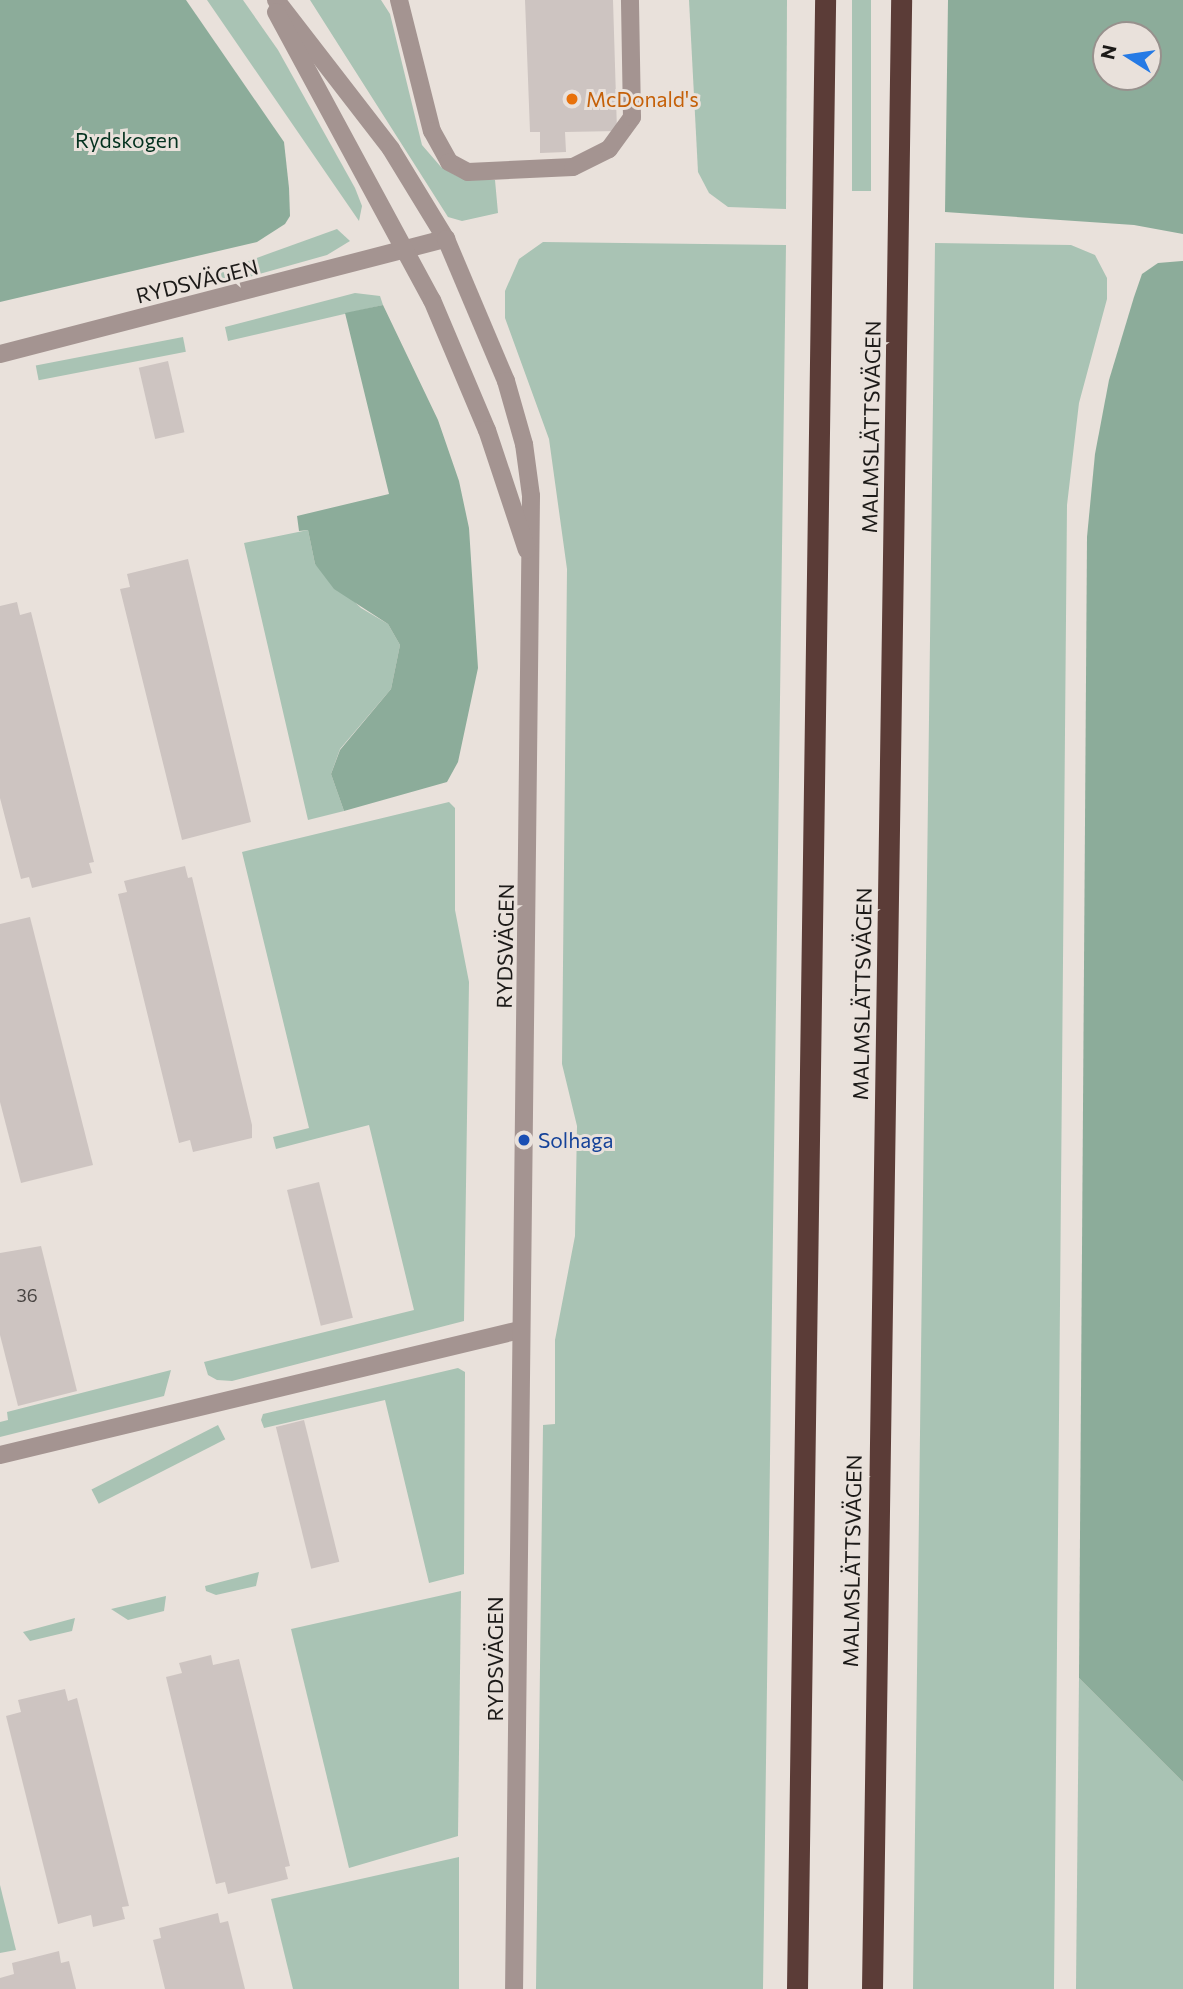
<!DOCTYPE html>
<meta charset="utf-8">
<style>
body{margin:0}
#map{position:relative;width:1183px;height:1989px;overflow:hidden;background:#e9e1db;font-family:Commissioner,sans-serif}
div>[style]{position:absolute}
.green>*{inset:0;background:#a9c3b4;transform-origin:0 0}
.forest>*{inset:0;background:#8cac9a}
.building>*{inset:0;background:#cdc4c1;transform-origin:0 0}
.service>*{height:18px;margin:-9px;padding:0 9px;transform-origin:9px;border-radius:9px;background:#a49491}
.minor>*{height:18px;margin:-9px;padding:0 9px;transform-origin:9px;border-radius:9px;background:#a49491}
.tertiary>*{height:18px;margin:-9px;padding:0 9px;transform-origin:9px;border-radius:9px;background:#a49491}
.motorway>*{height:21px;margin:-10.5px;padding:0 10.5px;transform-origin:10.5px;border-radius:10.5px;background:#5b3c37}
.dots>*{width:19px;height:19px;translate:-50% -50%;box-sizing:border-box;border:4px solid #e9e1db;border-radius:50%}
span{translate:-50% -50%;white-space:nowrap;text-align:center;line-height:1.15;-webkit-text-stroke:6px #e9e1db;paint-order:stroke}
.number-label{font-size:18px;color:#484442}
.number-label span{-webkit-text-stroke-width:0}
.food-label{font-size:21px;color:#c56008}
.left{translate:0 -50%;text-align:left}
.park-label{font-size:21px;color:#04321f}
.street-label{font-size:21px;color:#1c1a18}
.transit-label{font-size:21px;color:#164399}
.north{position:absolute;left:1092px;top:21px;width:70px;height:70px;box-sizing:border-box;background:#e9e1db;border:2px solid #97918d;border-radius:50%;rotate:282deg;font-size:19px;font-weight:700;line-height:28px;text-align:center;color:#1c1a18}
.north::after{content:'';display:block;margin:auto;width:24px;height:32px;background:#257ae5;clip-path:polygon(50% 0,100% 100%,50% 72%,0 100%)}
</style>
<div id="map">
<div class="green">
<div style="clip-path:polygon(207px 0,243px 0,278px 50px,355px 188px,362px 206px,359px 221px)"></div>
<div style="clip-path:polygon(310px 0,381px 0,390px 14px,422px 145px,441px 167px,457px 176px,495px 180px,498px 213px,462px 221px,448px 217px)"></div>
<div style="clip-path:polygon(689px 0,787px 0,786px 209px,728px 207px,709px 193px,698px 172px)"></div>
<div style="left:852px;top:0;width:19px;height:191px"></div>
<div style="clip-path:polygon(337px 229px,350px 241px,327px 255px,220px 285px,201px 278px)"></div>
<div style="clip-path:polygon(543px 242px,786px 245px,763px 1989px,536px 1989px,543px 1425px,555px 1424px,555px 1340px,575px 1236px,577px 1126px,562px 1064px,567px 569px,549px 439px,505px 318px,505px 291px,519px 259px)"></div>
<div style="clip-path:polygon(935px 243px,1071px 245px,1095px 255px,1107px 278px,1107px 299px,1079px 403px,1067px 505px,1054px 1989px,913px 1989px)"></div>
<div style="clip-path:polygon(355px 293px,380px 296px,383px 305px,228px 341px,225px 327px)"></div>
<div style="left:183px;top:337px;width:15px;height:150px;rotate:79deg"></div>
<div style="clip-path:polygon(308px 530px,315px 564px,361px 608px,388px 624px,400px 645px,391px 689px,340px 749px,331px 774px,344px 811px,308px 820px,244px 543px)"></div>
<div style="clip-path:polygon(449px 802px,455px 808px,455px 910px,469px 982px,464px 1321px,232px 1381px,217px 1380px,208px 1375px,204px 1362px,414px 1310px,369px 1125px,276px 1149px,273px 1137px,309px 1128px,242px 852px)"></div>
<div style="clip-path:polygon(458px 1368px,465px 1372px,464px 1574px,429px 1583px,385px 1400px,264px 1428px,261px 1420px,263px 1414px)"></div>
<div style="clip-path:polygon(171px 1370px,164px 1396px,0 1437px,0 1422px,8px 1420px,7px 1412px)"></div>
<div style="left:218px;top:1425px;width:16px;height:142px;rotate:63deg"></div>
<div style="clip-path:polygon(259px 1572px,256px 1586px,216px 1595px,206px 1591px,205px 1586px)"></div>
<div style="clip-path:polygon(461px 1591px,458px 1836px,349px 1868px,291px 1629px)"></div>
<div style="clip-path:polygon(166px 1596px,164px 1611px,128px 1620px,111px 1609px)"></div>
<div style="clip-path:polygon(75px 1618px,72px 1631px,30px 1641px,23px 1632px)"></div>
<div style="clip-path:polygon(1079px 1678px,1183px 1782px,1183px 1989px,1076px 1989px)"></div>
<div style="clip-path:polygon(459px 1857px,459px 1989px,293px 1989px,271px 1899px)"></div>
<div style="clip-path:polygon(0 1885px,16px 1950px,0 1953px)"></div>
</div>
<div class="forest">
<div style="clip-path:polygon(0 0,186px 0,284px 142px,289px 188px,290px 216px,285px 224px,257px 242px,0 302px)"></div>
<div style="clip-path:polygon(evenodd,948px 0,1183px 0,1183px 234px,1134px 225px,945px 212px,948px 0,1106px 35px,1148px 35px,1148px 77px,1106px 77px,1106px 35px)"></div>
<div style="clip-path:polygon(1182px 261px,1183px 261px,1183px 1782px,1079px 1678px,1087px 537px,1095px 454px,1109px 380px,1134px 297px,1142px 274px,1158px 263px)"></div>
<div style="clip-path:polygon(383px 305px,438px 420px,459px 481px,469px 528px,478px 668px,458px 762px,447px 782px,344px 811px,331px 774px,340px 750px,391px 689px,400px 645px,388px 624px,334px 589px,315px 564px,308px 530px,299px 531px,297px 516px,389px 494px,345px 313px)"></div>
</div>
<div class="building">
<div style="clip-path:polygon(525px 0,613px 0,617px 131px,565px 132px,566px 152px,540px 153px,540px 132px,530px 132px)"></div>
<div style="left:168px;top:361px;width:73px;height:30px;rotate:77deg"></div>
<div style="clip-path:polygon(188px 559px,251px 822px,182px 840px,120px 589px,130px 587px,127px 574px)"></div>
<div style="clip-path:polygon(17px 602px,20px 615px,31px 612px,94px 862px,89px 863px,92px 873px,32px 888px,29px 877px,21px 879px,0 798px,0 606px)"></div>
<div style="clip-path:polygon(185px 866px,188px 878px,192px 877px,252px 1125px,252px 1138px,193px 1152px,190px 1140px,179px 1143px,118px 894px,127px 892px,124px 881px)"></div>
<div style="clip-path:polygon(30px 917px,93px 1165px,21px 1183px,0 1102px,0 924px)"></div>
<div style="left:319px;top:1182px;width:140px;height:33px;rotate:76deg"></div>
<div style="clip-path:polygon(41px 1246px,77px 1391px,18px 1406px,0 1335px,0 1253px)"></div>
<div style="left:304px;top:1420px;width:146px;height:29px;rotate:76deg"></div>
<div style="clip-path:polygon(211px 1655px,213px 1665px,239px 1659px,290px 1866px,285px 1867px,288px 1879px,228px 1894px,225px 1882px,216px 1884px,166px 1677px,182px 1673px,179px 1663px)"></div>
<div style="clip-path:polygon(65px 1689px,68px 1701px,77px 1698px,129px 1906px,122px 1907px,125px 1919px,93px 1927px,91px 1915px,58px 1924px,6px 1716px,21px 1712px,18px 1700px)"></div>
<div style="clip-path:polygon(218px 1913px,220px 1923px,228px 1921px,245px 1989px,165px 1989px,153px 1940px,161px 1938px,159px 1928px)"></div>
<div style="clip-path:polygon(59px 1951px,61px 1963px,69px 1961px,76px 1989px,0 1989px,0 1978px,14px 1974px,12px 1963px)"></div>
</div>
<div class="service">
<div style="left:399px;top:0;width:135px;rotate:75.9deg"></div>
<div style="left:432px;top:131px;width:35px;rotate:61deg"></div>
<div style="left:449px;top:162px;width:21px;rotate:28deg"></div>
<div style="left:468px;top:172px;width:105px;rotate:-2.7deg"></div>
<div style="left:573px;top:167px;width:40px;rotate:-26.6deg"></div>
<div style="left:609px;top:149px;width:39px;rotate:-54deg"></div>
<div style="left:632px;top:117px;width:117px;rotate:-91deg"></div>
</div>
<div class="minor">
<div style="left:0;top:354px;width:461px;rotate:-14.5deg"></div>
<div style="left:0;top:1455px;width:535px;rotate:-13.52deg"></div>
</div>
<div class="tertiary">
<div style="left:276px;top:0;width:188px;rotate:52.3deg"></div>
<div style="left:391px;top:149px;width:105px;rotate:58.6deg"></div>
<div style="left:446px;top:239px;width:154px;rotate:67.1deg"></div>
<div style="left:506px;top:381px;width:66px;rotate:74.1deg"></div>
<div style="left:524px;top:444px;width:52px;rotate:82.3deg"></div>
<div style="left:531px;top:496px;width:1493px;rotate:90.65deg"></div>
<div style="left:276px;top:12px;width:328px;rotate:61.6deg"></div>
<div style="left:432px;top:300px;width:141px;rotate:67.1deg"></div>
<div style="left:487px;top:430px;width:126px;rotate:71.6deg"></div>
</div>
<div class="motorway">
<div style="left:797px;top:1989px;width:1989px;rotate:-89.19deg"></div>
<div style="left:872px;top:1989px;width:1989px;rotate:-89.16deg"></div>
</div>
<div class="dots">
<div style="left:572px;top:99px;background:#e8710a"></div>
<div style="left:524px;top:1140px;background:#1a4fb4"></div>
</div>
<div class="number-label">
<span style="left:27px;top:1295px">36</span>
</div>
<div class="food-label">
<span class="left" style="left:586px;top:99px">McDonald's</span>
</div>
<div class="park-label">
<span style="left:127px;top:140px">Rydskogen</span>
</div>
<div class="street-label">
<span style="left:197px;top:281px;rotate:-14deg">RYDSVÄGEN</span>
<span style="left:871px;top:427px;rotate:-89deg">MALMSLÄTTSVÄGEN</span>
<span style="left:505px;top:946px;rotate:-89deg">RYDSVÄGEN</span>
<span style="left:862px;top:994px;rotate:-89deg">MALMSLÄTTSVÄGEN</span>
<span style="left:852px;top:1561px;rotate:-89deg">MALMSLÄTTSVÄGEN</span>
<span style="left:495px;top:1659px;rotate:-90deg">RYDSVÄGEN</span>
</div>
<div class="transit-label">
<span class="left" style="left:538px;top:1140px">Solhaga</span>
</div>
<div class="north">N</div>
</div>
